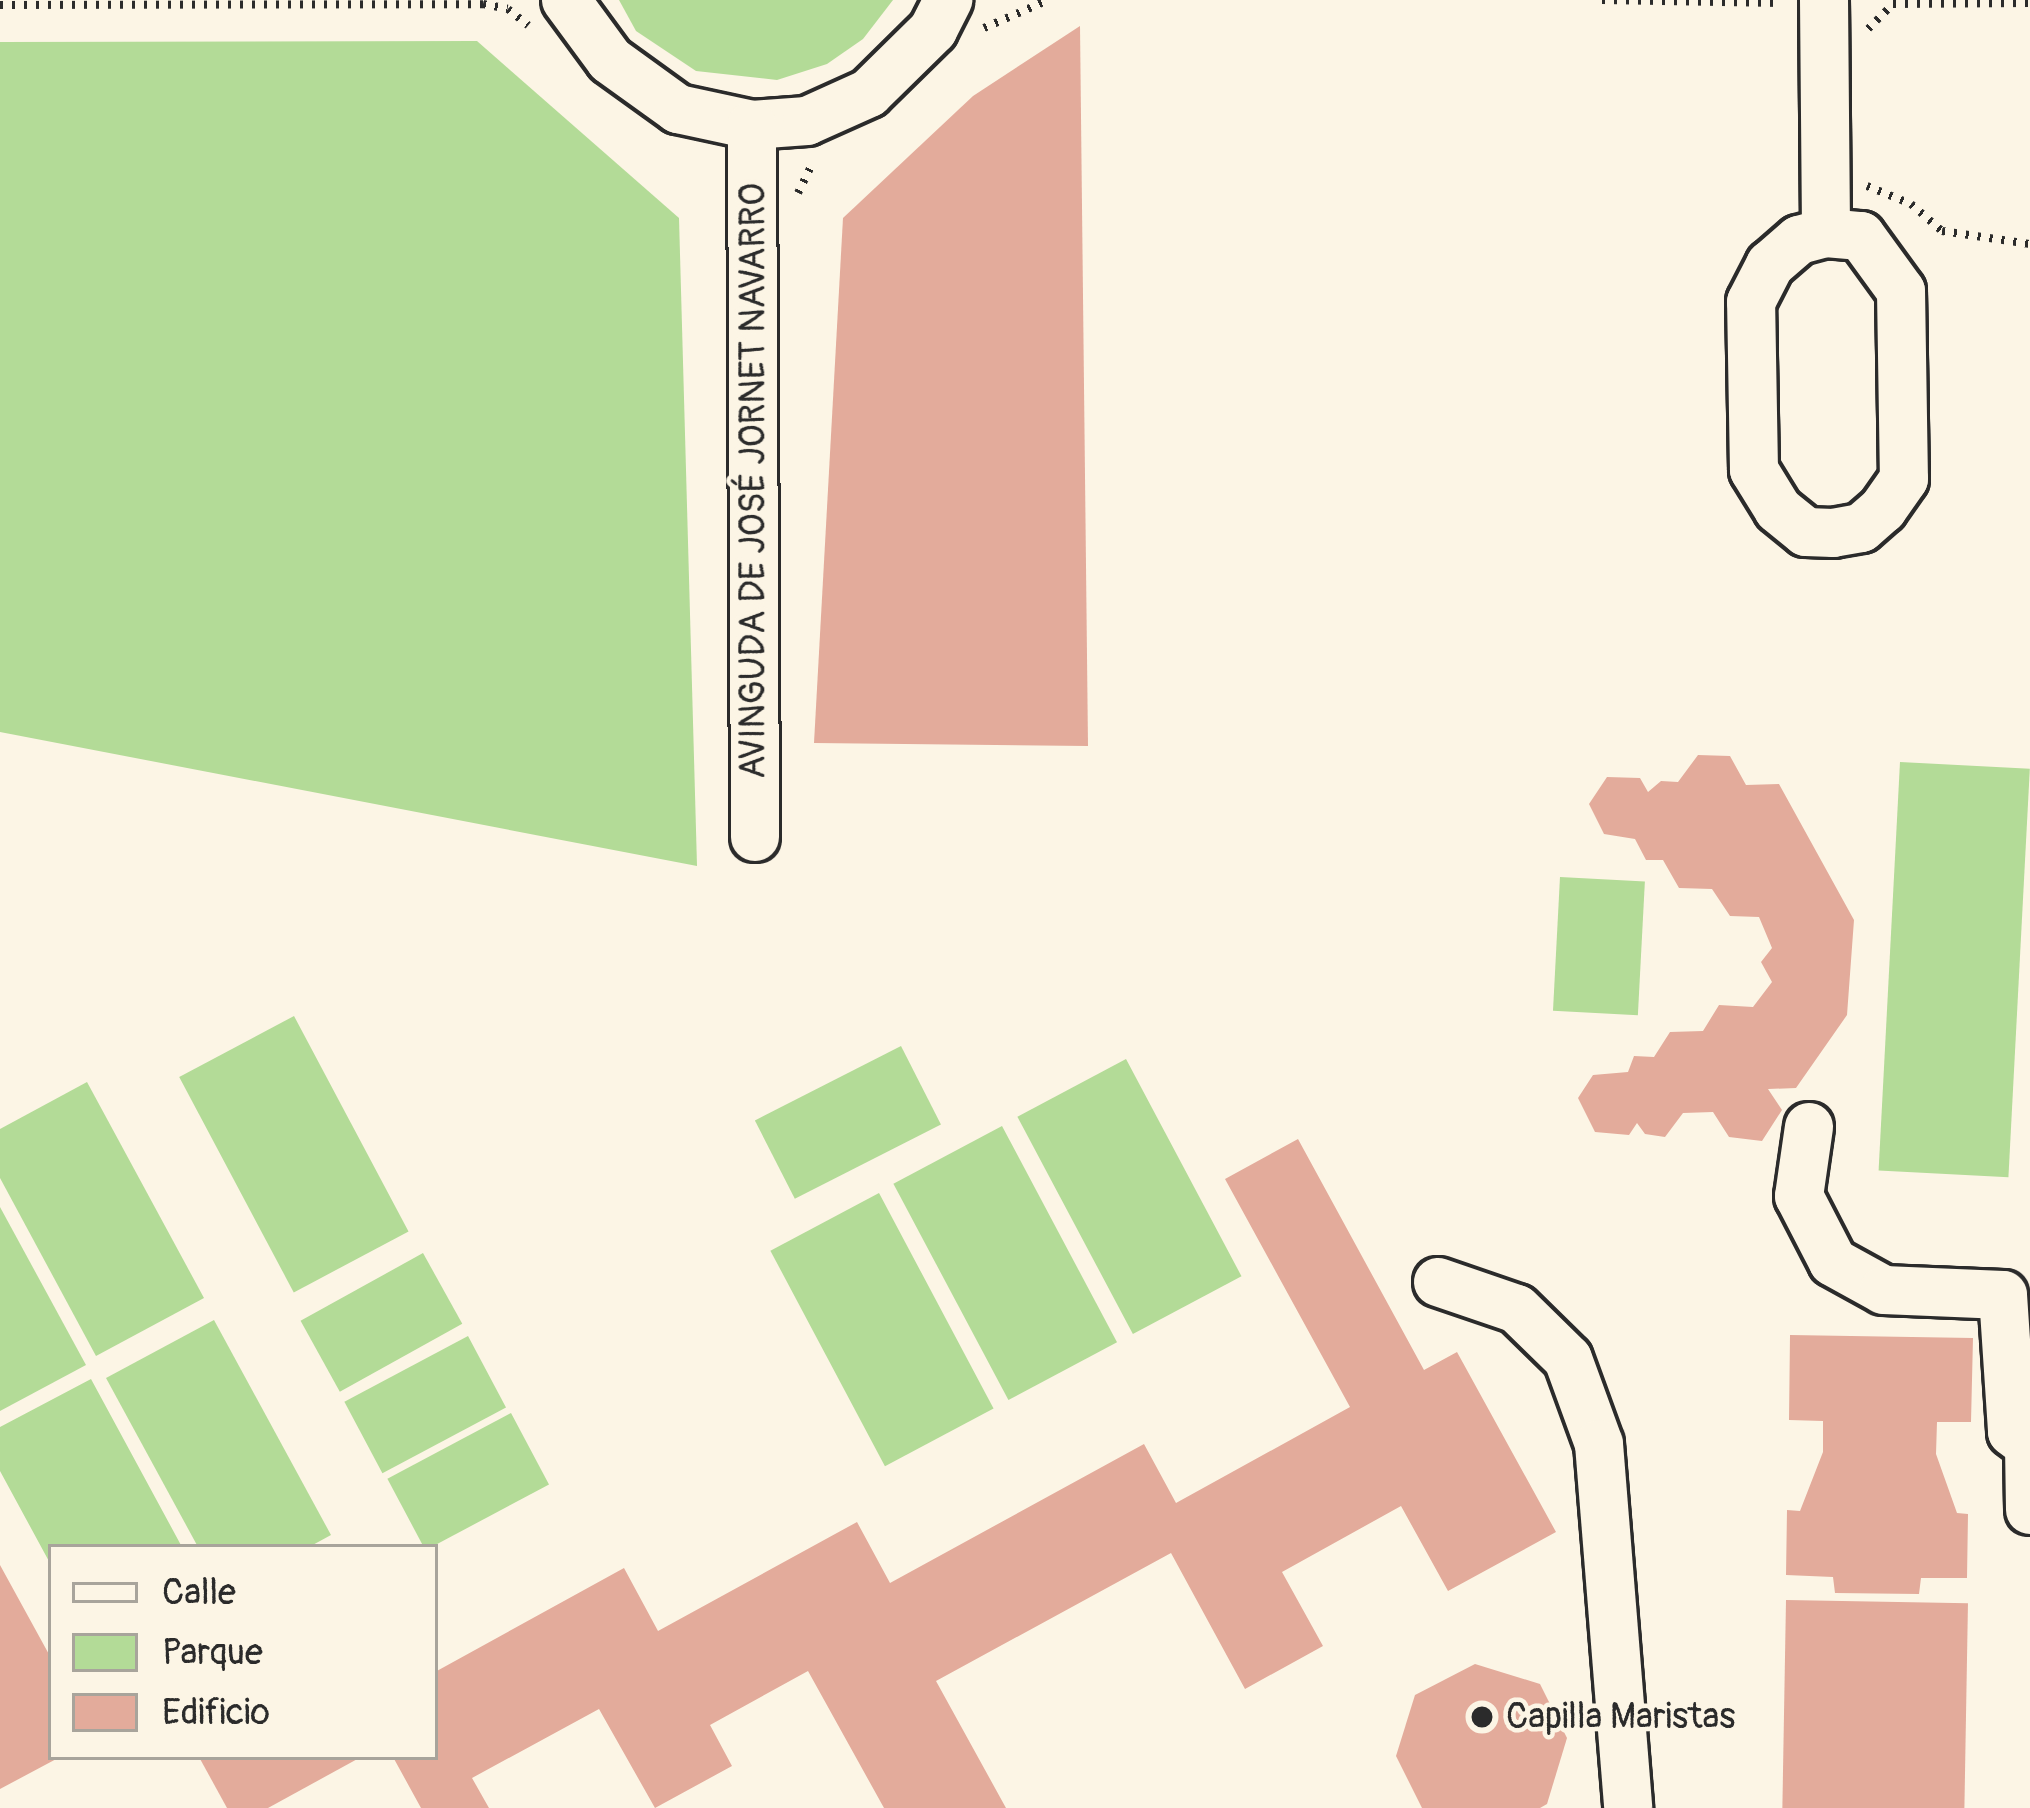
<!DOCTYPE html>
<meta charset="utf-8">
<style>
body{margin:0}
#map{position:relative;width:2030px;height:1808px;overflow:hidden;background:#fcf5e5;font-family:Pangolin,sans-serif}
div>[style]{position:absolute}
.green>*{inset:0;background:#b3db97;transform-origin:0 0}
.building>*{inset:0;background:#e3ab9b;transform-origin:0 0}
.path>*{height:8px;margin-top:-4px;transform-origin:0;background:repeating-linear-gradient(90deg,#2b2b2b 0 3px,transparent 0 12px)}
.roads{filter:drop-shadow(3px 0 #2b2b2b) drop-shadow(-3px 0 #2b2b2b) drop-shadow(0 3px #2b2b2b) drop-shadow(0 -3px #2b2b2b)}
.minor>*{height:48px;margin:-24px;padding:0 24px;transform-origin:24px;border-radius:24px;background:#fcf5e5}
.dots>*{width:33px;height:33px;translate:-50% -50%;box-sizing:border-box;border:6px solid #fcf5e5;border-radius:50%}
span{translate:-50% -50%;white-space:nowrap;text-align:center;line-height:1.15;-webkit-text-stroke:9px #fcf5e5;paint-order:stroke}
.street-label{font-size:36px;color:#2b2b2b}
.poi-label{font-size:36px;color:#2b2b2b}
.left{translate:0 -50%;text-align:left}
.legend{position:absolute;left:48px;top:1544px;width:390px;height:216px;box-sizing:border-box;background:#fcf5e5;border:3px solid #a8a49b;margin:0;padding:15px 21px;list-style:none;font-size:36px;color:#2b2b2b}
.legend li{display:flex;align-items:center;gap:24px;height:60px}
.legend b{width:60px;border:3px solid #a8a49b}
</style>
<div id="map">
<div class="green">
<div style="clip-path:polygon(619px 0,893px 0,863px 39px,827px 64px,777px 80px,696px 71px,636px 31px)"></div>
<div style="clip-path:polygon(477px 41px,679px 218px,697px 866px,0 732px,0 42px)"></div>
<div style="left:1900px;top:762px;width:130px;height:409px;rotate:3deg"></div>
<div style="left:1560px;top:877px;width:85px;height:134px;rotate:3deg"></div>
<div style="left:294px;top:1016px;width:244px;height:130px;rotate:62deg"></div>
<div style="left:901px;top:1046px;width:88px;height:164px;rotate:63deg"></div>
<div style="left:1126px;top:1059px;width:246px;height:123px;rotate:62deg"></div>
<div style="clip-path:polygon(87px 1082px,204px 1298px,96px 1356px,0 1178px,0 1129px)"></div>
<div style="left:1002px;top:1126px;width:245px;height:123px;rotate:62deg"></div>
<div style="left:879px;top:1193px;width:244px;height:123px;rotate:62deg"></div>
<div style="clip-path:polygon(0 1207px,86px 1365px,0 1411px)"></div>
<div style="left:423px;top:1253px;width:81px;height:140px;rotate:61deg"></div>
<div style="clip-path:polygon(214px 1320px,331px 1535px,309px 1547px,198px 1547px,106px 1378px)"></div>
<div style="left:468px;top:1336px;width:81px;height:140px;rotate:62deg"></div>
<div style="clip-path:polygon(91px 1379px,182px 1547px,51px 1547px,51px 1565px,0 1471px,0 1427px)"></div>
<div style="left:511px;top:1413px;width:81px;height:140px;rotate:62deg"></div>
</div>
<div class="building">
<div style="clip-path:polygon(1080px 26px,1088px 746px,814px 743px,843px 218px,973px 96px)"></div>
<div style="clip-path:polygon(1698px 755px,1730px 756px,1746px 785px,1779px 784px,1854px 920px,1847px 1015px,1796px 1088px,1768px 1089px,1782px 1110px,1762px 1141px,1729px 1137px,1713px 1112px,1683px 1113px,1665px 1137px,1645px 1134px,1637px 1123px,1629px 1135px,1595px 1132px,1578px 1098px,1593px 1075px,1628px 1072px,1634px 1056px,1654px 1057px,1670px 1032px,1703px 1031px,1719px 1005px,1753px 1007px,1772px 982px,1761px 962px,1772px 948px,1759px 917px,1730px 916px,1712px 889px,1679px 888px,1663px 860px,1646px 860px,1635px 839px,1604px 834px,1589px 804px,1607px 777px,1640px 778px,1648px 792px,1661px 781px,1678px 782px)"></div>
<div style="clip-path:polygon(1298px 1139px,1424px 1370px,1457px 1352px,1556px 1532px,1448px 1591px,1401px 1506px,1282px 1572px,1323px 1646px,1245px 1689px,1171px 1553px,936px 1681px,1006px 1808px,884px 1808px,808px 1671px,710px 1725px,732px 1766px,655px 1808px,599px 1709px,472px 1778px,489px 1808px,421px 1808px,393px 1757px,435px 1757px,435px 1672px,624px 1568px,658px 1631px,857px 1522px,890px 1583px,1144px 1444px,1176px 1503px,1350px 1407px,1225px 1179px)"></div>
<div style="clip-path:polygon(1790px 1335px,1973px 1338px,1971px 1422px,1937px 1422px,1936px 1454px,1957px 1513px,1968px 1514px,1967px 1578px,1921px 1578px,1919px 1594px,1835px 1593px,1833px 1577px,1786px 1575px,1787px 1510px,1800px 1511px,1823px 1452px,1823px 1421px,1789px 1420px)"></div>
<div style="clip-path:polygon(0 1565px,51px 1658px,51px 1757px,60px 1757px,0 1789px)"></div>
<div style="left:1786px;top:1600px;width:182px;height:208px;rotate:1deg"></div>
<div style="clip-path:polygon(1475px 1664px,1540px 1684px,1567px 1738px,1547px 1804px,1540px 1808px,1422px 1808px,1396px 1756px,1415px 1695px)"></div>
<div style="clip-path:polygon(199px 1757px,361px 1757px,268px 1808px,227px 1808px)"></div>
</div>
<div class="path">
<div style="left:1602px;top:0;width:180px;rotate:1deg"></div>
<div style="left:0;top:5px;width:483px;rotate:-0.1deg"></div>
<div style="left:483px;top:4px;width:25px;rotate:11deg"></div>
<div style="left:508px;top:9px;width:26px;rotate:39deg"></div>
<div style="left:984px;top:28px;width:70px;rotate:-23.6deg"></div>
<div style="left:1868px;top:29px;width:35px;rotate:-45deg"></div>
<div style="left:1893px;top:4px;width:137px;rotate:-0.4deg"></div>
<div style="left:1867px;top:186px;width:48px;rotate:22.2deg"></div>
<div style="left:1911px;top:204px;width:41px;rotate:41.1deg"></div>
<div style="left:1942px;top:231px;width:89px;rotate:8.4deg"></div>
<div style="left:798px;top:193px;width:32px;rotate:-64deg"></div>
</div>
<div class="roads">
<div class="minor">
<div style="left:566px;top:0;width:74px;rotate:53.7deg"></div>
<div style="left:610px;top:60px;width:84px;rotate:35.8deg"></div>
<div style="left:678px;top:109px;width:76px;rotate:12.2deg"></div>
<div style="left:752px;top:125px;width:55px;rotate:-4.2deg"></div>
<div style="left:807px;top:121px;width:68px;rotate:-24.3deg"></div>
<div style="left:869px;top:93px;width:90px;rotate:-44.5deg"></div>
<div style="left:933px;top:30px;width:34px;rotate:-63deg"></div>
<div style="left:1824px;top:0;width:233px;rotate:89.5deg"></div>
<div style="left:752px;top:125px;width:712px;rotate:89.76deg"></div>
<div style="left:1826px;top:233px;width:35px;rotate:5deg"></div>
<div style="left:1861px;top:236px;width:68px;rotate:54deg"></div>
<div style="left:1901px;top:291px;width:188px;rotate:89.1deg"></div>
<div style="left:1904px;top:479px;width:37px;rotate:125deg"></div>
<div style="left:1883px;top:509px;width:29px;rotate:139deg"></div>
<div style="left:1861px;top:528px;width:28px;rotate:170deg"></div>
<div style="left:1833px;top:533px;width:27px;rotate:-178deg"></div>
<div style="left:1806px;top:532px;width:36px;rotate:-141deg"></div>
<div style="left:1778px;top:509px;width:46px;rotate:-121.6deg"></div>
<div style="left:1754px;top:470px;width:168px;rotate:-91deg"></div>
<div style="left:1751px;top:302px;width:42px;rotate:-62.8deg"></div>
<div style="left:1770px;top:265px;width:38px;rotate:-41deg"></div>
<div style="left:1799px;top:240px;width:28px;rotate:-15deg"></div>
<div style="left:1809px;top:1127px;width:70px;rotate:98.2deg"></div>
<div style="left:1799px;top:1196px;width:74px;rotate:62.7deg"></div>
<div style="left:1833px;top:1262px;width:58px;rotate:28.8deg"></div>
<div style="left:1884px;top:1290px;width:119px;rotate:2.4deg"></div>
<div style="left:2003px;top:1295px;width:137px;rotate:86.2deg"></div>
<div style="left:2012px;top:1432px;width:21px;rotate:37deg"></div>
<div style="left:2029px;top:1445px;width:65px;rotate:89.1deg"></div>
<div style="left:1438px;top:1282px;width:83px;rotate:18.9deg"></div>
<div style="left:1517px;top:1309px;width:71px;rotate:44.4deg"></div>
<div style="left:1568px;top:1359px;width:90px;rotate:70deg"></div>
<div style="left:1599px;top:1444px;width:365px;rotate:85.4deg"></div>
</div>
</div>
<div class="dots">
<div style="left:1482px;top:1717px;background:#2b2b2b"></div>
</div>
<div class="street-label">
<span style="left:753px;top:481px;rotate:-90deg">AVINGUDA DE JOSÉ JORNET NAVARRO</span>
</div>
<div class="poi-label">
<span class="left" style="left:1506px;top:1717px">Capilla Maristas</span>
</div>
<ul class="legend">
<li><b style="height:15px;background:#fcf5e5"></b>Calle</li>
<li><b style="height:33px;background:#b3db97"></b>Parque</li>
<li><b style="height:33px;background:#e3ab9b"></b>Edificio</li>
</ul>
</div>
